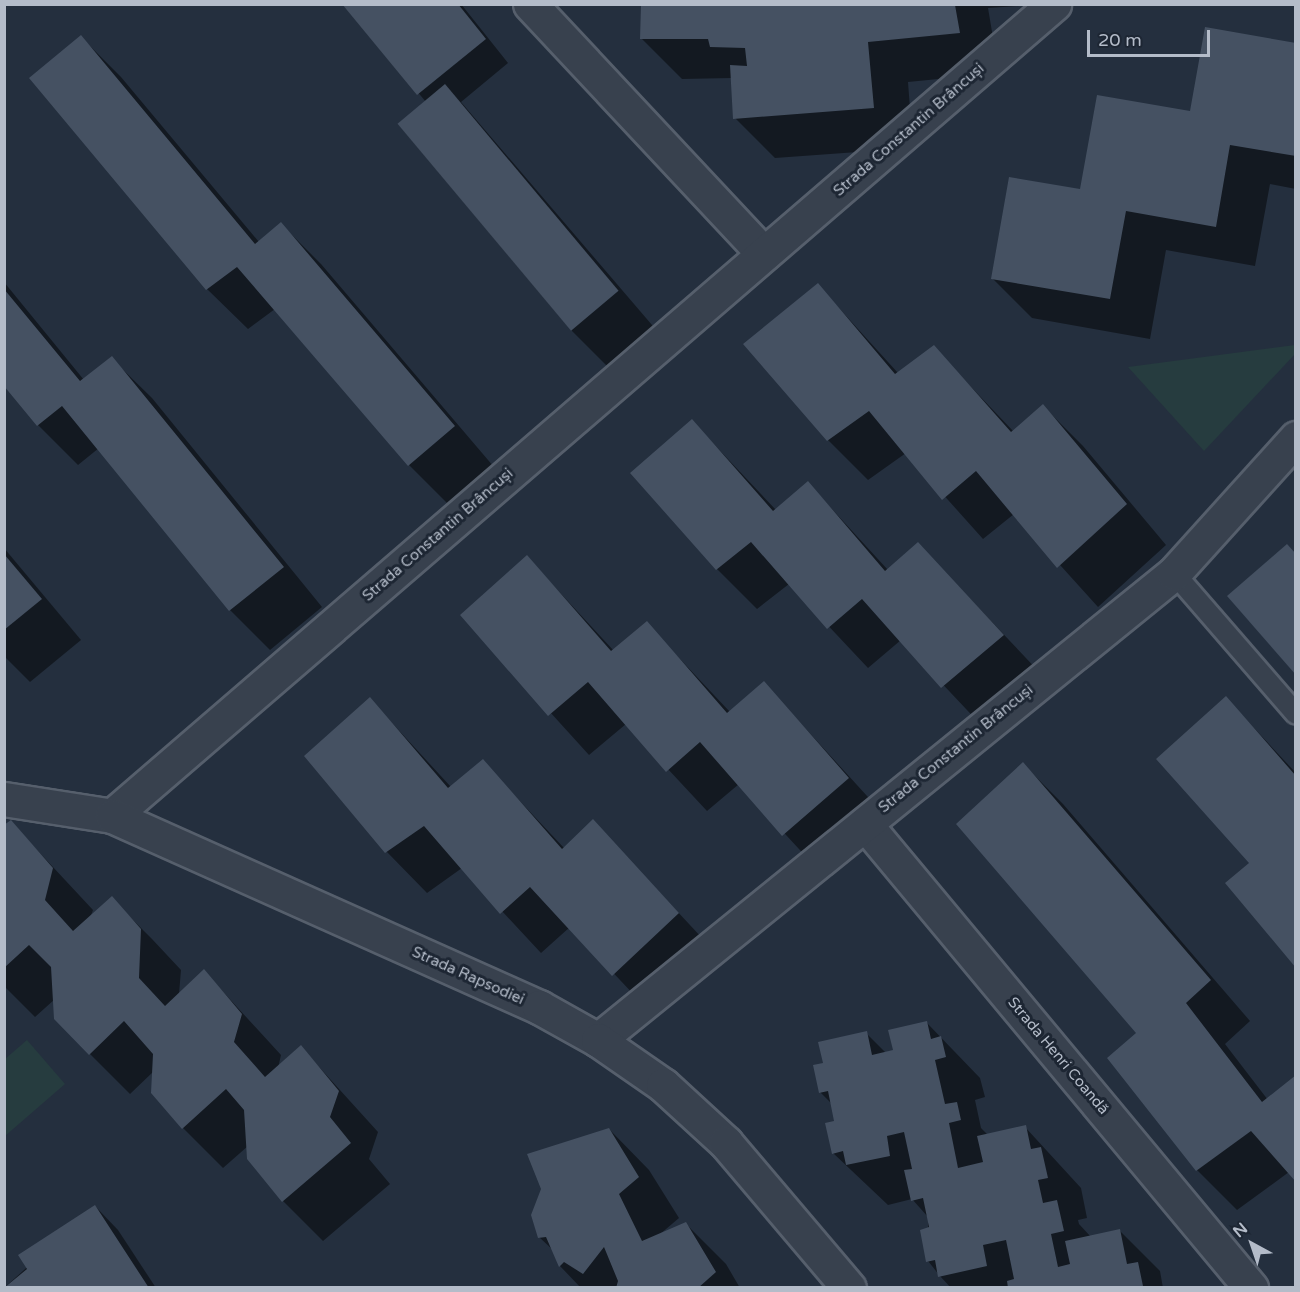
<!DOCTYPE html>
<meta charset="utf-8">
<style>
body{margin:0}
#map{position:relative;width:1300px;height:1292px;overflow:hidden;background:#242f3e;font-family:"Varela Round",sans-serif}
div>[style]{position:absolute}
.green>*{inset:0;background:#263c3f}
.shadow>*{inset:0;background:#0007}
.building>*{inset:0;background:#455162;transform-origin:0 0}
.roads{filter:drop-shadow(2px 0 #565f6c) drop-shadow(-2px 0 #565f6c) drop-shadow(0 2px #565f6c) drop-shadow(0 -2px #565f6c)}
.service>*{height:20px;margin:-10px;padding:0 10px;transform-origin:10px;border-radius:10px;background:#38414e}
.minor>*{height:33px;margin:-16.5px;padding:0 16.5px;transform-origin:16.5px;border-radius:16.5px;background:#38414e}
.tertiary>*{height:33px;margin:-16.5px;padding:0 16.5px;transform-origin:16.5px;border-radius:16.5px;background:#38414e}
span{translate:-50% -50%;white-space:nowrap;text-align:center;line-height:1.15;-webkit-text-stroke:6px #1d2633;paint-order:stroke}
.street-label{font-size:15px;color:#b4bcc9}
.frame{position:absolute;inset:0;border:6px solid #b4bcc9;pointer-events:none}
.north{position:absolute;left:1222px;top:1214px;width:60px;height:60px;-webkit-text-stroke:4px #1d2633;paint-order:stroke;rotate:320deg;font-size:16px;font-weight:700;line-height:24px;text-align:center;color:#b4bcc9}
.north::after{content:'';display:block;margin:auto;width:21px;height:27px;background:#b4bcc9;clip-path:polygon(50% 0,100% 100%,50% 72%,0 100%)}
.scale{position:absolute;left:1087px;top:30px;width:123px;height:27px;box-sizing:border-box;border:3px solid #b4bcc9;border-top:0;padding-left:8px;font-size:18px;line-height:21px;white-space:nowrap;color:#b4bcc9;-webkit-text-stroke:4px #1d2633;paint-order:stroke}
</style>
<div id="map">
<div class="green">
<div style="clip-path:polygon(1295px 345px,1295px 354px,1204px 451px,1128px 367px)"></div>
<div style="clip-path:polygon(27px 1040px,65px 1084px,5px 1136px,5px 1059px)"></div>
</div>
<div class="shadow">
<div style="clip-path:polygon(344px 4px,461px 4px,508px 63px,461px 102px,658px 332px,611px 370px,571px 330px,399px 125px,426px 102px)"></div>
<div style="clip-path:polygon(643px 4px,1050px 4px,988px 8px,999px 73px,908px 82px,913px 148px,775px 158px,735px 118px,732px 78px,682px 79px,642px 39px)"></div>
<div style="clip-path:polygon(81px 37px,121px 77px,259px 242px,281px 224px,321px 264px,494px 467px,449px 505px,409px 465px,275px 309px,248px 329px,207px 289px)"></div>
<div style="clip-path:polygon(1296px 44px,1296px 189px,1270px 184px,1255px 266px,1166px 250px,1150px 339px,1032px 318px,992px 278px,1081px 191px)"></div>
<div style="clip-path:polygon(4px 282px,84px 380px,111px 358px,152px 398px,322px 607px,270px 650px,230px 610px,99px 448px,78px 465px,38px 425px,4px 384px)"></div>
<div style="clip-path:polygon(818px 285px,898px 373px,933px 347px,1014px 432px,1043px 406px,1083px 446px,1166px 545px,1098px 607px,1014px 514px,983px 539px,906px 453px,868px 480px,828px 440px)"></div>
<div style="clip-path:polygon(692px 421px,776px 510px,808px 483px,888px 570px,918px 544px,1043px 676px,983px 727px,901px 640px,868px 668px,789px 584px,757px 609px,717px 569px)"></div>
<div style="clip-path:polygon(4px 548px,81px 640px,30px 682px,4px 656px)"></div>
<div style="clip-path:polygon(527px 557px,614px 651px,646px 623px,730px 712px,764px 683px,888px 819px,823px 875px,739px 784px,707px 811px,626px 724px,589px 755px,462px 615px)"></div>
<div style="clip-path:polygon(1226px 698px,1296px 773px,1296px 965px,1251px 863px)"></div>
<div style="clip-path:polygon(370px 699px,451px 787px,482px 761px,565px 849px,593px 821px,717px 954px,653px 1015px,570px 927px,541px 953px,462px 868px,427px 893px,387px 852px,306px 756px)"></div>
<div style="clip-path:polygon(1023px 764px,1063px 804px,1250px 1021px,1225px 1044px,1268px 1100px,1289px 1172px,1237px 1210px,1197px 1170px,1109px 1058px,1139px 1033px)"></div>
<div style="clip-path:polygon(11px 822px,93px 910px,90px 918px,112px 899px,152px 939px,181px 970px,179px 994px,204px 971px,281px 1055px,278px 1068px,301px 1047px,378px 1132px,369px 1159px,390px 1184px,323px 1241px,283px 1201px,248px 1146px,223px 1168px,183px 1128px,154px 1071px,130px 1094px,90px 1054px,55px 999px,35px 1017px,4px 986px,4px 827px)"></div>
<div style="clip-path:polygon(927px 1023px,980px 1078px,985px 1097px,975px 1100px,981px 1128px,988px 1135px,1025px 1127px,1081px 1188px,1087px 1218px,1078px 1220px,1079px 1224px,1091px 1237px,1119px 1230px,1160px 1271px,1163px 1288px,951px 1288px,940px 1276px,928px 1261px,928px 1217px,912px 1199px,888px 1205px,833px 1153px,836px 1122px,832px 1104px,820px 1092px,825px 1064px,866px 1033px,886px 1053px,894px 1051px)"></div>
<div style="clip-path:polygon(609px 1129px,649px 1170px,679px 1218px,659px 1235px,686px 1224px,726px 1264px,740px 1288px,581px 1288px,560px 1266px,554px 1251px,539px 1237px)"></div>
<div style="clip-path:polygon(95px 1206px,118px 1230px,156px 1288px,4px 1288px)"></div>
</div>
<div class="building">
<div style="clip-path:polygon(342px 4px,458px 4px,486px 39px,417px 95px)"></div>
<div style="clip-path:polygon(641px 5px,955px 5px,960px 33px,868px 42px,874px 108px,733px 119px,730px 65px,747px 66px,745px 48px,710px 47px,708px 39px,640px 39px)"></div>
<div style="clip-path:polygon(1205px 27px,1296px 43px,1296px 156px,1230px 145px,1216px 227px,1126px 211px,1110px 299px,991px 279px,1009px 177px,1080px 189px,1097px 95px,1190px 111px)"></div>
<div style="clip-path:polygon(81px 35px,255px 244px,281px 222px,455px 426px,408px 466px,237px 267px,206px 290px,29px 78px)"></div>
<div style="left:445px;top:84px;width:270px;height:62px;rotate:50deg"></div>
<div style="clip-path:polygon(818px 283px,895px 374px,934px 345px,1011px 432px,1043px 404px,1127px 504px,1057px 568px,976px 471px,942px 500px,869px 411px,827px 441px,743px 344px)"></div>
<div style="clip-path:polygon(4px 289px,80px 381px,112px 356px,284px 567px,229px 611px,62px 406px,37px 426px,4px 386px)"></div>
<div style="clip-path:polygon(692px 419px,773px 511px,808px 481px,885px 571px,918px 542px,1004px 635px,941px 688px,862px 599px,827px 629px,751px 542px,716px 570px,630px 473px)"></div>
<div style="clip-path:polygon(1287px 544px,1296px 554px,1296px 675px,1227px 596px)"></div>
<div style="clip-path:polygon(4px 554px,42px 599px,4px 630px)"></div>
<div style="clip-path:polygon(527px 555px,611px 651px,647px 621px,727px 713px,764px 681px,849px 778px,782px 836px,700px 742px,666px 772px,588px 682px,548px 716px,460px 615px)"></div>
<div style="clip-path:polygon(1226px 696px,1296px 776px,1296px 968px,1225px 883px,1249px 863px,1156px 759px)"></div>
<div style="clip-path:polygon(370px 697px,448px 788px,483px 759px,562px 849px,593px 819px,679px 913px,612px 976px,530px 887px,500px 914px,424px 826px,385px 853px,304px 756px)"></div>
<div style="clip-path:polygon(1023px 762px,1211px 980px,1186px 1003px,1262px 1102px,1296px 1075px,1296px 1182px,1251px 1131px,1196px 1171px,1107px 1058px,1136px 1033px,956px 824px)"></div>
<div style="clip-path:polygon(11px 820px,53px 868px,45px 900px,73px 931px,112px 896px,141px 929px,139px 978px,165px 1006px,204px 969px,242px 1014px,234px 1042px,265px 1077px,301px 1045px,339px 1091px,330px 1117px,351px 1143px,282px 1202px,247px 1159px,244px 1110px,226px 1089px,182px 1129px,151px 1093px,153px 1054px,124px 1021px,89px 1055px,54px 1019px,51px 967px,29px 945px,4px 968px,4px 825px)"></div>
<div style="clip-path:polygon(927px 1021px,931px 1039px,941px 1036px,946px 1057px,935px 1060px,945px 1104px,957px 1102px,961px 1120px,949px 1123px,958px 1168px,983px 1162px,977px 1136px,1026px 1125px,1031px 1149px,1041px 1147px,1048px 1178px,1038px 1180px,1043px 1203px,1057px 1200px,1064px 1231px,1051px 1234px,1058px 1267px,1070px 1264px,1065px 1241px,1120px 1229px,1127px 1264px,1138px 1262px,1143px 1286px,1008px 1288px,1007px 1281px,1014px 1279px,1006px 1240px,983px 1245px,987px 1266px,938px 1277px,935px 1260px,926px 1262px,920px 1230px,929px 1227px,923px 1198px,911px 1201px,904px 1170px,912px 1169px,904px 1132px,887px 1136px,890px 1156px,846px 1165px,843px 1151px,832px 1154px,825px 1123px,834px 1121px,828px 1091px,819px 1093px,813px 1065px,823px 1063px,818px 1042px,867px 1031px,872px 1055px,893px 1050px,888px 1030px)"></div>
<div style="clip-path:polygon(609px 1128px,639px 1177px,619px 1194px,642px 1241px,686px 1222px,716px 1272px,698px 1288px,616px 1288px,618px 1281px,604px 1247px,583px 1274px,564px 1262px,559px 1267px,546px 1237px,538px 1238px,531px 1215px,541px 1189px,527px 1154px)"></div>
<div style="clip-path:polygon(95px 1205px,149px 1288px,4px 1288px,27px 1269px,18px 1255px)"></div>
</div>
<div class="roads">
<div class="service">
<div style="left:1174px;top:573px;width:186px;rotate:49.1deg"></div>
</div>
<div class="minor">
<div style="left:530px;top:4px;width:342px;rotate:46.9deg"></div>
<div style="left:112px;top:816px;width:1244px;rotate:-40.76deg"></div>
<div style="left:865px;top:824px;width:604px;rotate:50.24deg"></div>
<div style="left:598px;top:1040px;width:742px;rotate:-39.03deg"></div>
<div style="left:1174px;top:573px;width:182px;rotate:-47.9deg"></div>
</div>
<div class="tertiary">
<div style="left:4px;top:799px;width:109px;rotate:8.9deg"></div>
<div style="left:112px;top:816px;width:468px;rotate:24.1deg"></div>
<div style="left:539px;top:1007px;width:68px;rotate:29.2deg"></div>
<div style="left:598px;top:1040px;width:79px;rotate:34.7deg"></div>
<div style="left:663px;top:1085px;width:86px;rotate:42.6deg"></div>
<div style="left:726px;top:1143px;width:190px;rotate:49.7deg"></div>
</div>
</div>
<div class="street-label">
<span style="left:909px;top:130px;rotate:-41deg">Strada Constantin Brâncuși</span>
<span style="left:438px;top:535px;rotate:-41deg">Strada Constantin Brâncuși</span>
<span style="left:956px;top:749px;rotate:-39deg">Strada Constantin Brâncuși</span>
<span style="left:468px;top:976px;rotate:24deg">Strada Rapsodiei</span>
<span style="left:1058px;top:1056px;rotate:50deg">Strada Henri Coandă</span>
</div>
<div class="frame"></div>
<div class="north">N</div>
<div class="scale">20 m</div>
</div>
